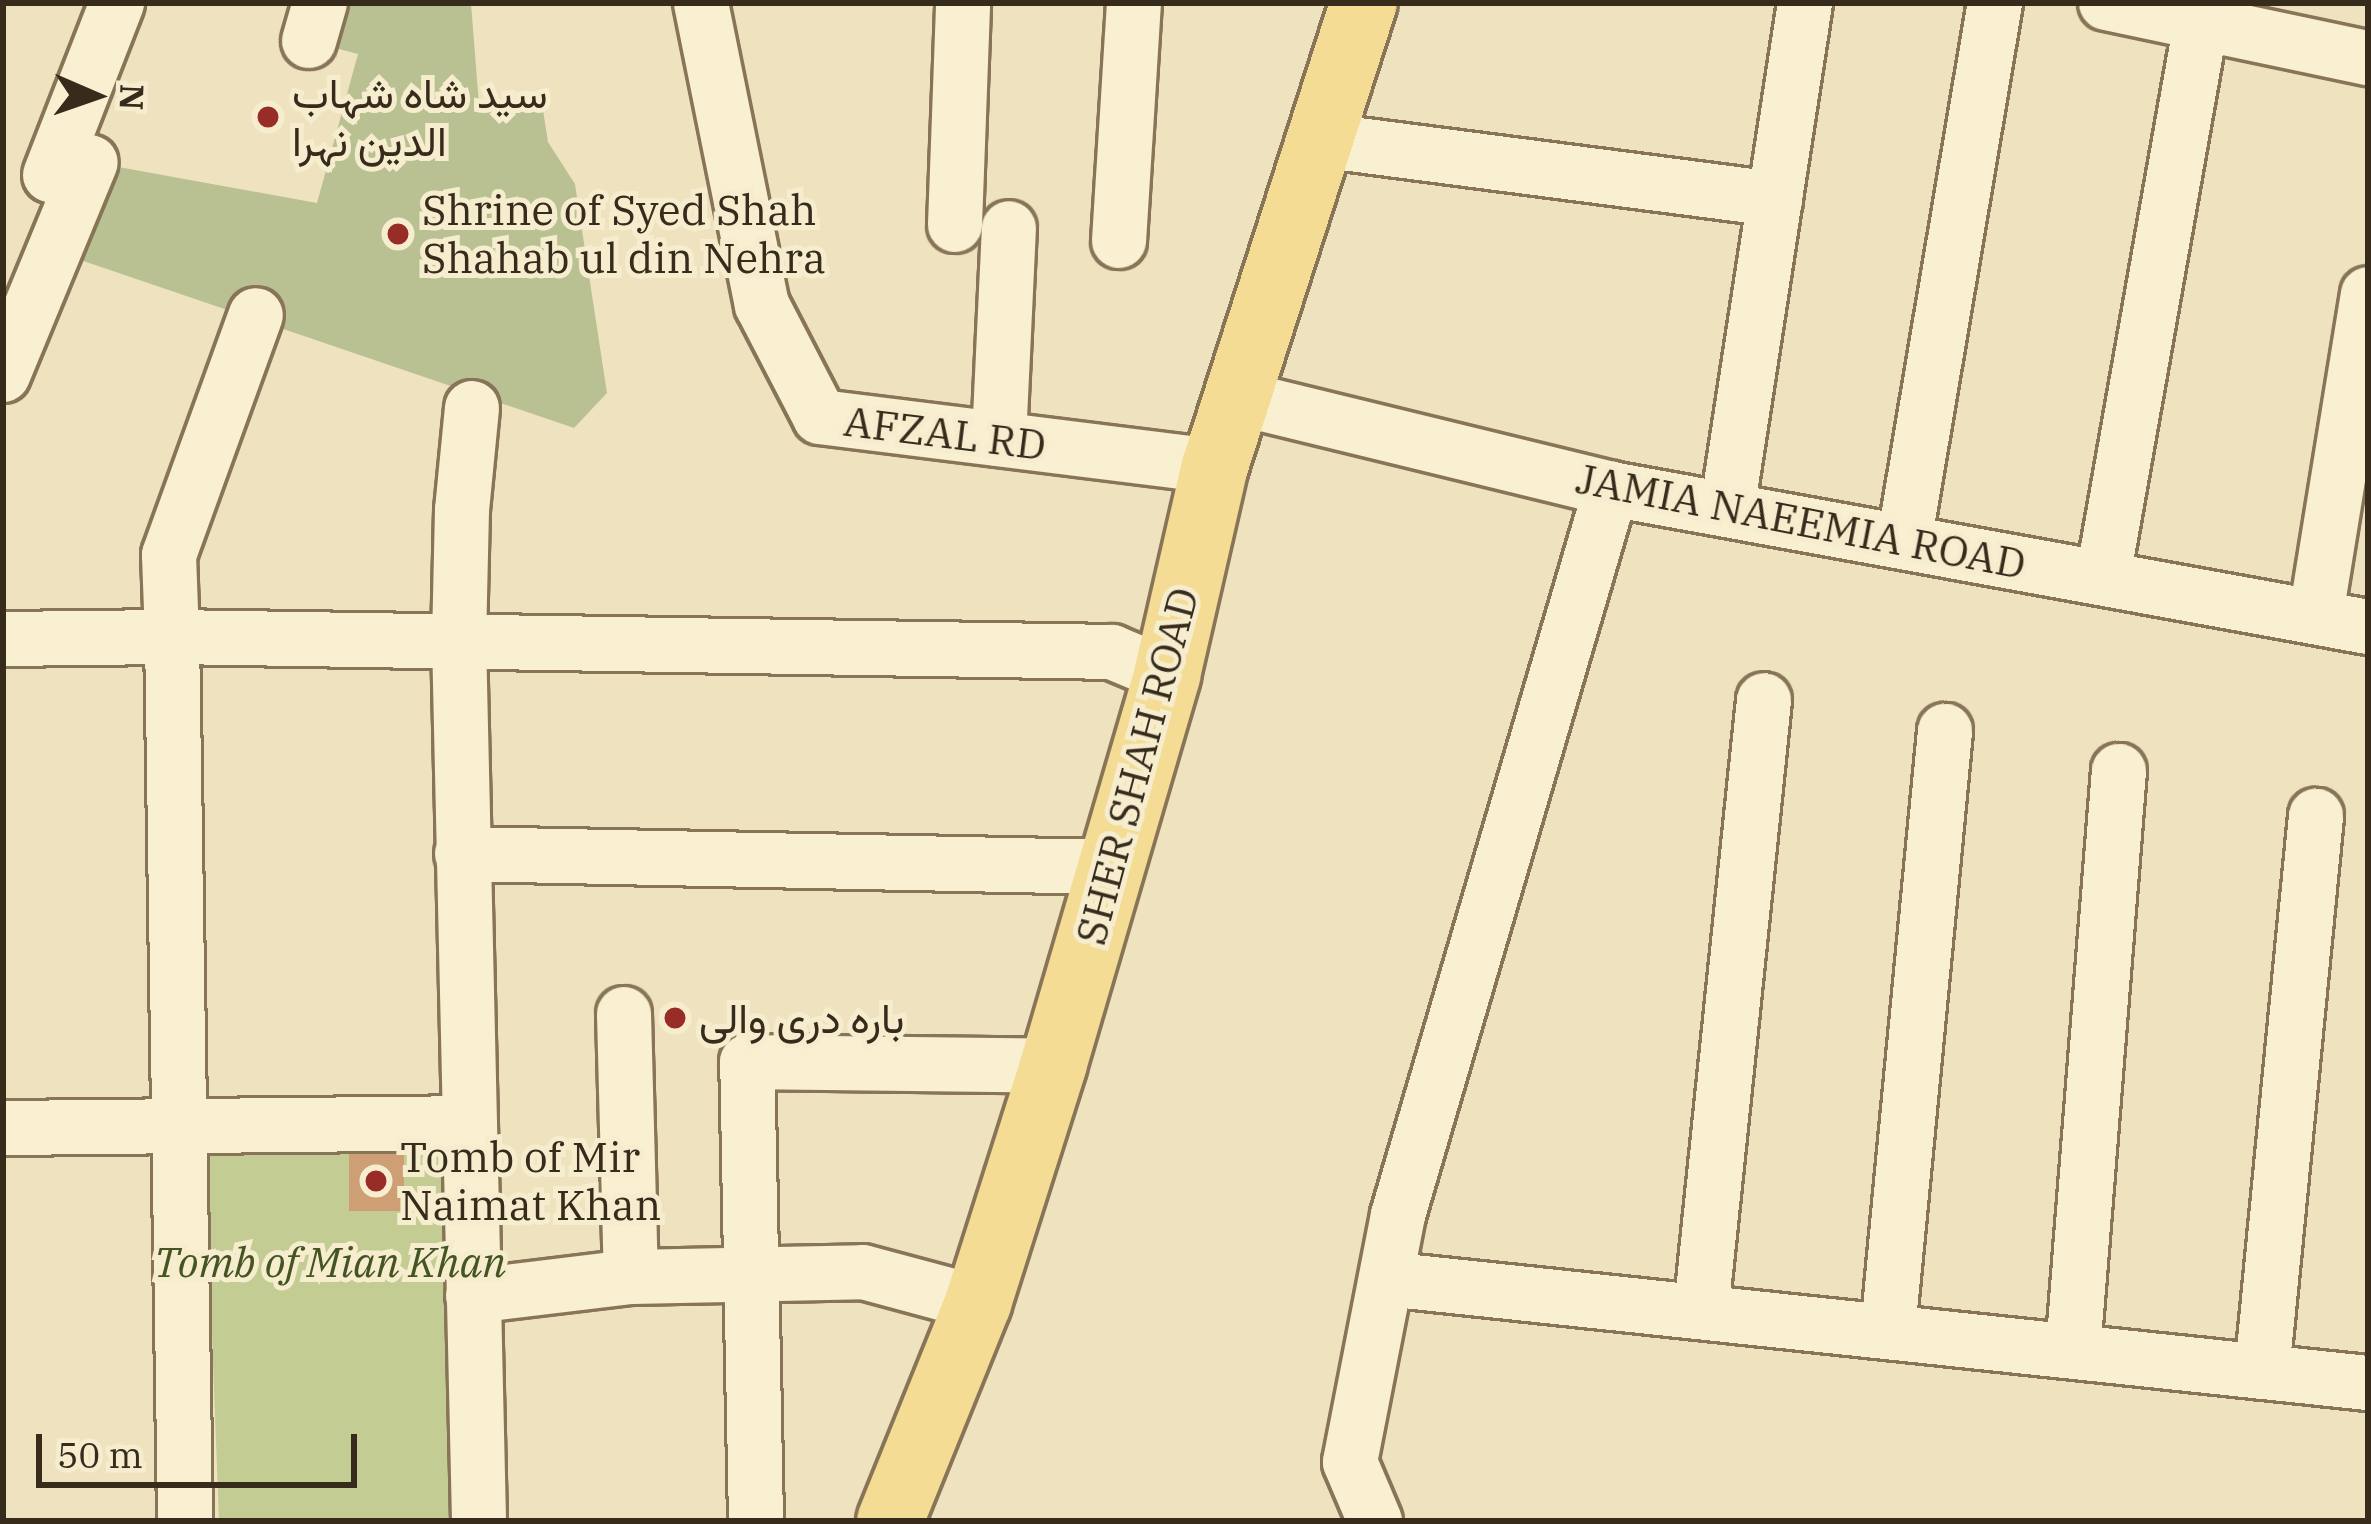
<!DOCTYPE html>
<meta charset="utf-8">
<style>
body{margin:0}
#map{position:relative;width:2371px;height:1524px;overflow:hidden;background:#efe3bf;font-family:"IBM Plex Serif",Vazirmatn,serif}
div>[style]{position:absolute}
.green>*{inset:0;background:#c3cd93}
.cemetery>*{inset:0;background:#b9c193}
.building>*{inset:0;background:#ce9f74;transform-origin:0 0}
.roads{filter:drop-shadow(3px 0 #887457) drop-shadow(-3px 0 #887457) drop-shadow(0 3px #887457) drop-shadow(0 -3px #887457)}
.minor>*{height:54px;margin:-27px;padding:0 27px;transform-origin:27px;border-radius:27px;background:#f9f0d2}
.major>*{height:66px;margin:-33px;padding:0 33px;transform-origin:33px;border-radius:33px;background:#f4dc95}
.dots>*{width:33px;height:33px;translate:-50% -50%;box-sizing:border-box;border:6px solid #f6edcf;border-radius:50%}
span{translate:-50% -50%;white-space:nowrap;text-align:center;line-height:1.15;-webkit-text-stroke:10px #f6edcf;paint-order:stroke}
.poi-label{font-size:42px;color:#372b1c}
.left{translate:0 -50%;text-align:left}
.street-label{font-size:42px;color:#372b1c}
.park-label{font-size:42px;color:#445422;font-style:italic}
.frame{position:absolute;inset:0;border:6px solid #372b1c;pointer-events:none}
.north{position:absolute;left:36px;top:36px;width:120px;height:120px;-webkit-text-stroke:9px #f6edcf;paint-order:stroke;rotate:92deg;font-size:33px;font-weight:700;line-height:48px;text-align:center;color:#372b1c}
.north::after{content:'';display:block;margin:auto;width:42px;height:54px;background:#372b1c;clip-path:polygon(50% 0,100% 100%,50% 72%,0 100%)}
.scale{position:absolute;left:36px;top:1434px;width:321px;height:54px;box-sizing:border-box;border:6px solid #372b1c;border-top:0;padding-left:15px;font-size:36px;line-height:42px;white-space:nowrap;color:#372b1c;-webkit-text-stroke:9px #f6edcf;paint-order:stroke}
</style>
<div id="map">
<div class="green">
<div style="clip-path:polygon(450px 1133px,454px 1521px,219px 1521px,210px 1283px,194px 1274px,192px 1135px)"></div>
</div>
<div class="cemetery">
<div style="clip-path:polygon(323px 3px,471px 3px,479px 105px,542px 103px,548px 142px,575px 184px,607px 393px,574px 428px,54px 251px,91px 162px,317px 203px,358px 54px,309px 41px)"></div>
</div>
<div class="building">
<div style="left:349px;top:1152px;width:55px;height:59px"></div>
</div>
<div class="roads">
<div class="minor">
<div style="left:701px;top:3px;width:308px;rotate:78.6deg"></div>
<div style="left:762px;top:305px;width:126px;rotate:62.6deg"></div>
<div style="left:820px;top:417px;width:398px;rotate:7.1deg"></div>
<div style="left:2106px;top:3px;width:268px;rotate:11.9deg"></div>
<div style="left:309px;top:41px;width:40px;rotate:-74deg"></div>
<div style="left:1320px;top:140px;width:459px;rotate:7.4deg"></div>
<div style="left:50px;top:175px;width:185px;rotate:-68.7deg"></div>
<div style="left:955px;top:225px;width:222px;rotate:-87.9deg"></div>
<div style="left:1119px;top:241px;width:238px;rotate:-86.4deg"></div>
<div style="left:3px;top:375px;width:230px;rotate:-67.6deg"></div>
<div style="left:1238px;top:398px;width:384px;rotate:13.7deg"></div>
<div style="left:1611px;top:489px;width:769px;rotate:10.33deg"></div>
<div style="left:472px;top:408px;width:102px;rotate:95.6deg"></div>
<div style="left:462px;top:510px;width:129px;rotate:91.3deg"></div>
<div style="left:459px;top:639px;width:882px;rotate:88.7deg"></div>
<div style="left:999px;top:439px;width:211px;rotate:-87.3deg"></div>
<div style="left:1727px;top:510px;width:513px;rotate:-81.25deg"></div>
<div style="left:1904px;top:542px;width:547px;rotate:-80.42deg"></div>
<div style="left:2103px;top:577px;width:563px;rotate:-79.97deg"></div>
<div style="left:2316px;top:615px;width:325px;rotate:-80.8deg"></div>
<div style="left:3px;top:639px;width:169px;rotate:-0.7deg"></div>
<div style="left:172px;top:637px;width:82px;rotate:-92.1deg"></div>
<div style="left:169px;top:555px;width:255px;rotate:-70.1deg"></div>
<div style="left:462px;top:854px;width:650px;rotate:1.15deg"></div>
<div style="left:624px;top:1014px;width:263px;rotate:88.5deg"></div>
<div style="left:3px;top:1128px;width:463px;rotate:-0.6deg"></div>
<div style="left:1386px;top:1279px;width:987px;rotate:6.05deg"></div>
<div style="left:473px;top:1296px;width:159px;rotate:-6.9deg"></div>
<div style="left:631px;top:1277px;width:232px;rotate:-1.2deg"></div>
<div style="left:863px;top:1272px;width:119px;rotate:15.1deg"></div>
<div style="left:1701px;top:1311px;width:614px;rotate:-84.11deg"></div>
<div style="left:1888px;top:1330px;width:602px;rotate:-84.56deg"></div>
<div style="left:2073px;top:1351px;width:582px;rotate:-85.47deg"></div>
<div style="left:2262px;top:1372px;width:559px;rotate:-84.45deg"></div>
<div style="left:185px;top:1521px;width:884px;rotate:-90.84deg"></div>
<div style="left:172px;top:637px;width:940px;rotate:0.91deg"></div>
<div style="left:1112px;top:652px;width:60px;rotate:22.7deg"></div>
<div style="left:756px;top:1521px;width:459px;rotate:-91.1deg"></div>
<div style="left:747px;top:1062px;width:306px;rotate:0.7deg"></div>
<div style="left:1375px;top:1521px;width:64px;rotate:-113deg"></div>
<div style="left:1350px;top:1462px;width:252px;rotate:-79deg"></div>
<div style="left:1398px;top:1215px;width:757px;rotate:-73.65deg"></div>
</div>
<div class="major">
<div style="left:890px;top:1521px;width:235px;rotate:-68deg"></div>
<div style="left:978px;top:1303px;width:249px;rotate:-72.4deg"></div>
<div style="left:1053px;top:1066px;width:407px;rotate:-73.7deg"></div>
<div style="left:1167px;top:675px;width:214px;rotate:-77.1deg"></div>
<div style="left:1215px;top:466px;width:486px;rotate:-72.2deg"></div>
</div>
</div>
<div class="dots">
<div style="left:268px;top:117px;background:#982c26"></div>
<div style="left:398px;top:234px;background:#982c26"></div>
<div style="left:675px;top:1018px;background:#982c26"></div>
<div style="left:376px;top:1181px;background:#982c26"></div>
</div>
<div class="poi-label">
<span class="left" style="left:292px;top:117px">سید شاہ شہاب<br>الدین نہرا</span>
<span class="left" style="left:422px;top:234px">Shrine of Syed Shah<br>Shahab ul din Nehra</span>
<span class="left" style="left:699px;top:1018px">بارہ دری والی</span>
<span class="left" style="left:400px;top:1181px">Tomb of Mir<br>Naimat Khan</span>
</div>
<div class="street-label">
<span style="left:945px;top:433px;rotate:7deg">AFZAL RD</span>
<span style="left:1801px;top:521px;rotate:11deg">JAMIA NAEEMIA ROAD</span>
<span style="left:1137px;top:766px;rotate:-75deg">SHER SHAH ROAD</span>
</div>
<div class="park-label">
<span style="left:330px;top:1262px">Tomb of Mian Khan</span>
</div>
<div class="frame"></div>
<div class="north">N</div>
<div class="scale">50 m</div>
</div>
